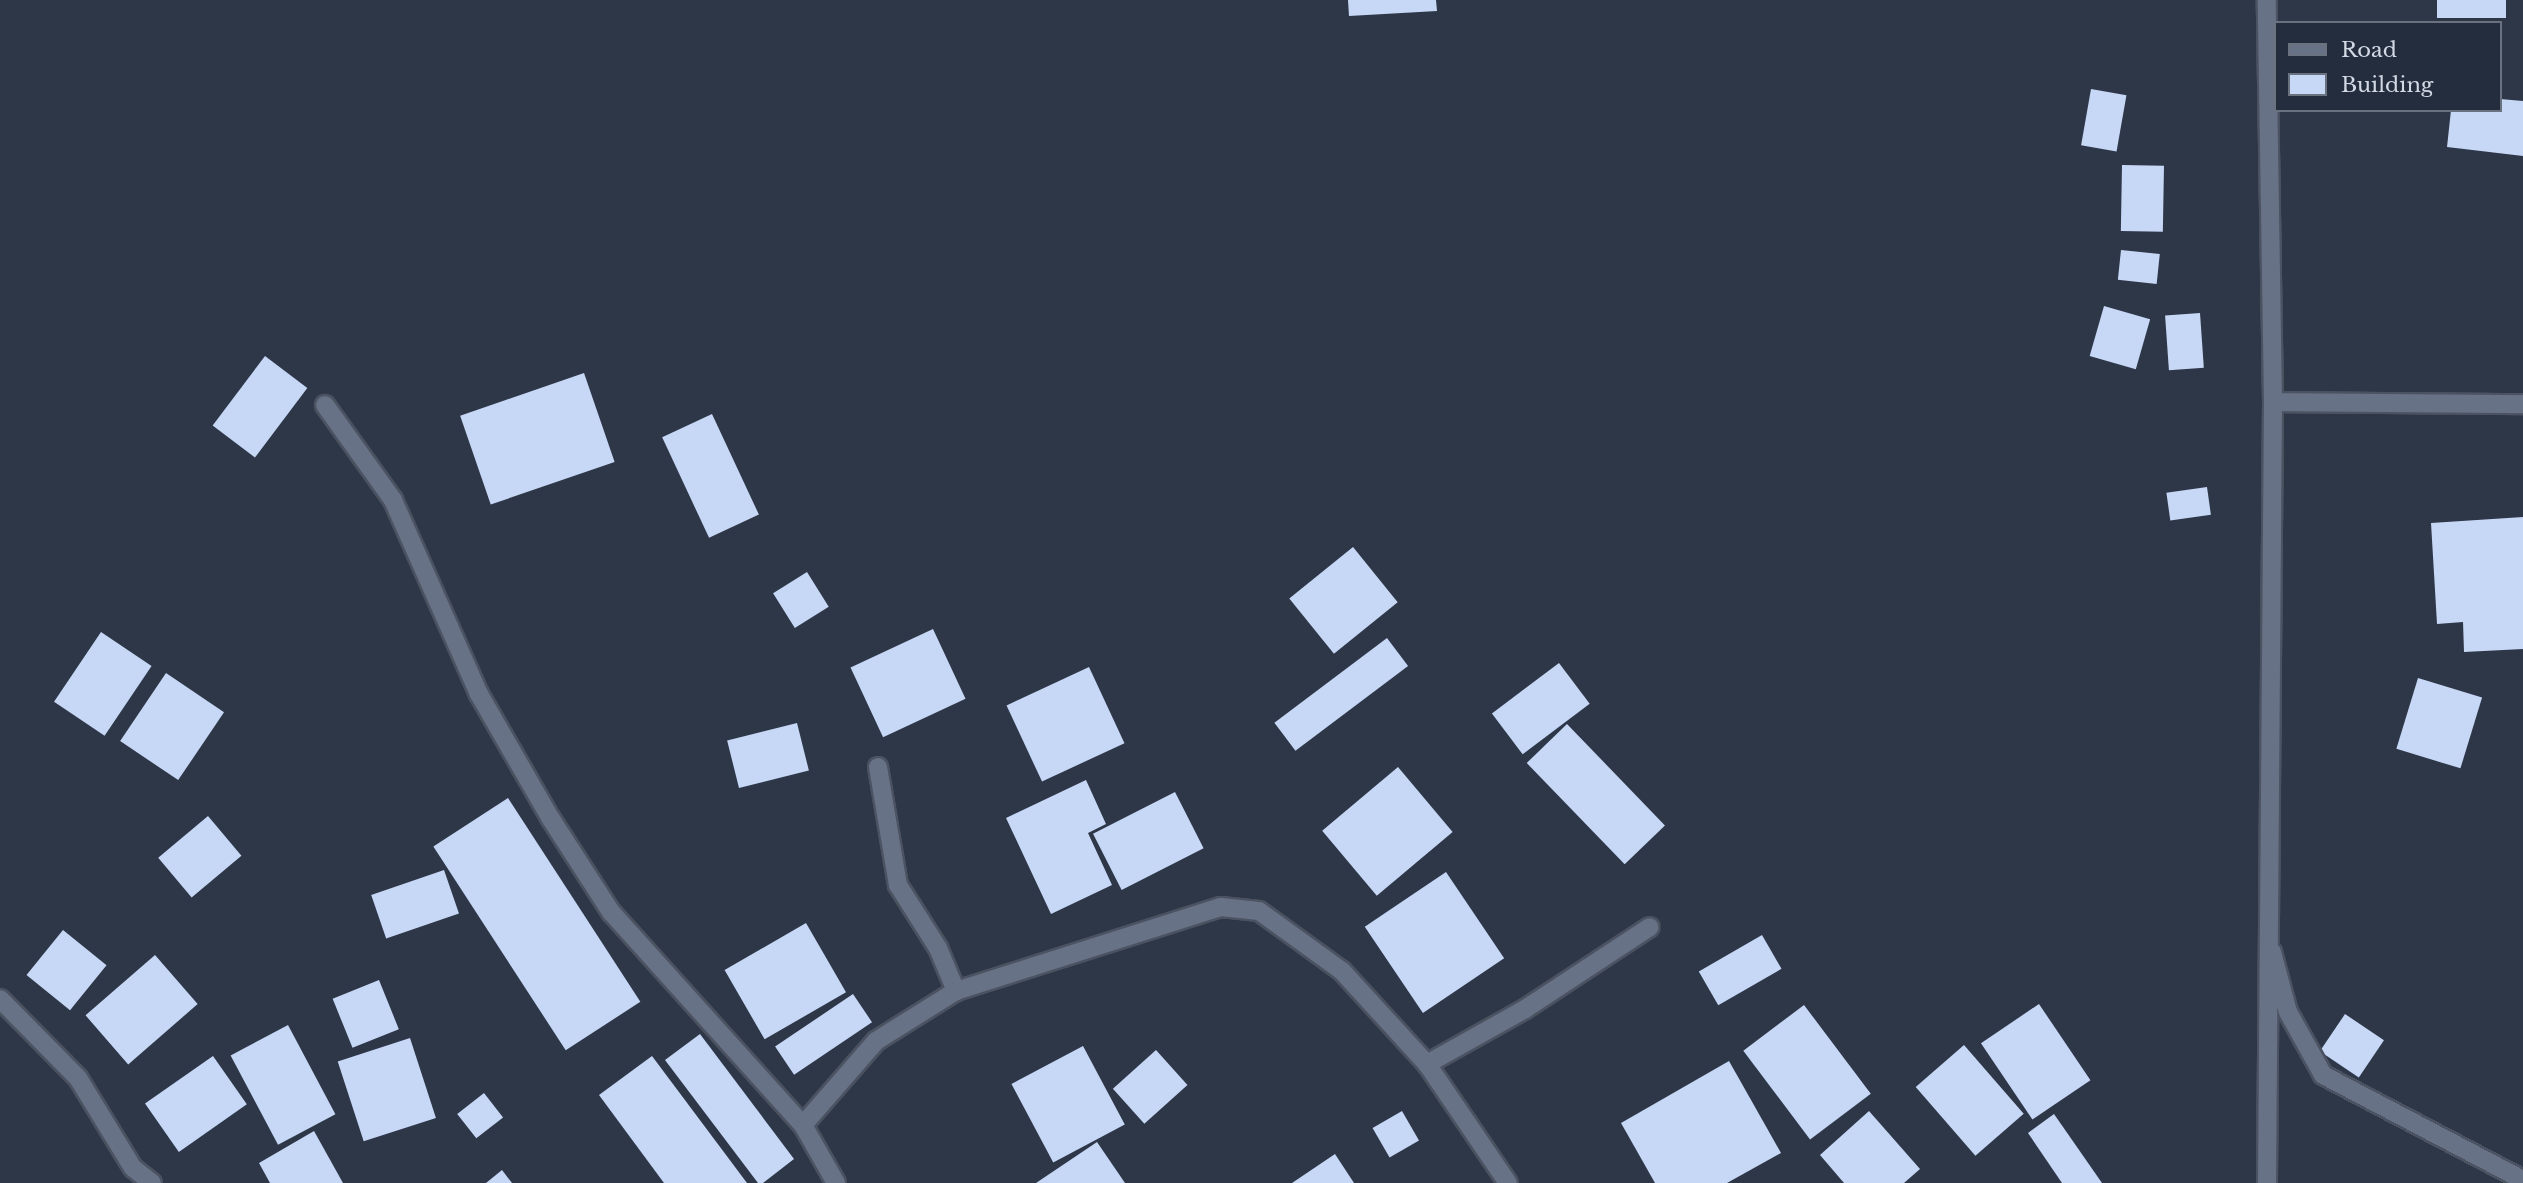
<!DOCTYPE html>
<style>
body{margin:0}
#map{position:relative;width:2523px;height:1183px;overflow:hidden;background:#2e3748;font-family:"Libre Baskerville",serif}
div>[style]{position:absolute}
.building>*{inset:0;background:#c7d7f6;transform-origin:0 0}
.roads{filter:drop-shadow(2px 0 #4b5261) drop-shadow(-2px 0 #4b5261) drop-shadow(0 2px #4b5261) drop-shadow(0 -2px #4b5261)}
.minor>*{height:18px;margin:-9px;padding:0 9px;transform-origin:9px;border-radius:9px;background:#687286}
.tertiary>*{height:18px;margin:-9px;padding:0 9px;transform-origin:9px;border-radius:9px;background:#687286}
span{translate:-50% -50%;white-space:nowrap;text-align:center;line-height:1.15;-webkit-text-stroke:7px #242d3d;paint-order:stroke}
.legend{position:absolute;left:2274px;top:21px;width:228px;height:91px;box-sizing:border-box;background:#242d3d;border:2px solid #6a7280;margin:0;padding:9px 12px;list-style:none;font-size:21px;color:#d3d9e4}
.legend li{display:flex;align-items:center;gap:14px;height:35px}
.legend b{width:35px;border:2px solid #6a7280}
</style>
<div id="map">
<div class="building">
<div style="clip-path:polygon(1348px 0,1436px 0,1437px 11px,1349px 16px)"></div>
<div style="left:2437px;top:0;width:69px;height:18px"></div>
<div style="left:2091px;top:89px;width:36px;height:57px;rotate:10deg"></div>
<div style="clip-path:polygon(2500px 99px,2523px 101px,2523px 156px,2447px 147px,2451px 110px,2500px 110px)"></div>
<div style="left:2122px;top:165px;width:42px;height:66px;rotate:1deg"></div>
<div style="left:2121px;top:250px;width:39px;height:30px;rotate:6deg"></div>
<div style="left:2104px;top:306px;width:48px;height:52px;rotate:16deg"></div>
<div style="left:2200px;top:313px;width:55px;height:35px;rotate:86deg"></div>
<div style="left:265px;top:356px;width:53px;height:87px;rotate:37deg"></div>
<div style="left:584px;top:373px;width:94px;height:131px;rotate:71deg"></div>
<div style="left:712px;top:414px;width:111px;height:55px;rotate:65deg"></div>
<div style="left:2207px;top:487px;width:28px;height:41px;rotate:82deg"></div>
<div style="clip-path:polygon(2523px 517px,2523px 649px,2464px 652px,2463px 622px,2437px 624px,2431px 523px)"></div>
<div style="left:1353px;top:547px;width:71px;height:82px;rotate:51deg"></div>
<div style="left:807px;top:572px;width:41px;height:40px;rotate:58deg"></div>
<div style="left:933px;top:629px;width:77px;height:91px;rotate:65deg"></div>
<div style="left:101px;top:632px;width:61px;height:84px;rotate:34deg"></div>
<div style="left:1387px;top:638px;width:35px;height:141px;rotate:53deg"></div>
<div style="left:1559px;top:663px;width:51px;height:84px;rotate:53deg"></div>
<div style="left:1089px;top:667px;width:84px;height:91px;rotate:65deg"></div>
<div style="left:166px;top:673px;width:70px;height:82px;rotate:34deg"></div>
<div style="left:2418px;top:678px;width:67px;height:74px;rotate:17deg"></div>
<div style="left:797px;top:723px;width:49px;height:72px;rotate:76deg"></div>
<div style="left:1567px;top:724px;width:141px;height:56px;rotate:46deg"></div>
<div style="left:1398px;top:767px;width:85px;height:99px;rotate:50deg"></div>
<div style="clip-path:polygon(1086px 780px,1106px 824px,1088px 833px,1112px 885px,1051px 914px,1006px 818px)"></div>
<div style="left:1175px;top:792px;width:63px;height:92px;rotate:63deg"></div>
<div style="left:508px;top:798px;width:243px;height:89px;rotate:57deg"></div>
<div style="left:208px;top:816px;width:52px;height:65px;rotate:50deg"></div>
<div style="left:444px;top:870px;width:46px;height:77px;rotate:71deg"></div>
<div style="left:1446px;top:872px;width:104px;height:98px;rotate:56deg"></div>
<div style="left:806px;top:923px;width:80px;height:94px;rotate:60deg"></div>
<div style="left:63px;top:930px;width:56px;height:58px;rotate:39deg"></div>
<div style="left:1762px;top:935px;width:39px;height:73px;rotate:60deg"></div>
<div style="left:155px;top:955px;width:65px;height:92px;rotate:49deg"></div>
<div style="left:379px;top:980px;width:53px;height:50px;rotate:68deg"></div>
<div style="left:853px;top:994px;width:34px;height:94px;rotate:56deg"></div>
<div style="left:2039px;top:1004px;width:92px;height:70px;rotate:56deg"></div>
<div style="left:1804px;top:1005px;width:111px;height:76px;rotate:53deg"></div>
<div style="left:2345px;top:1014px;width:47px;height:45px;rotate:34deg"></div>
<div style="left:288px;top:1025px;width:101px;height:65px;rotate:62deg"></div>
<div style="clip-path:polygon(700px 1034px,794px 1159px,763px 1183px,758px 1183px,665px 1060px)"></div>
<div style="left:410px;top:1038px;width:84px;height:76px;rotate:72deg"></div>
<div style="left:1964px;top:1045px;width:91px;height:64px;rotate:49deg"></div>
<div style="left:1083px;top:1046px;width:89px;height:81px;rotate:62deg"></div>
<div style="left:1156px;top:1050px;width:47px;height:58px;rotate:48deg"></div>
<div style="left:213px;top:1056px;width:59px;height:83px;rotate:55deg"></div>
<div style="clip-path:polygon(652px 1056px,747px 1183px,664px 1183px,599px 1095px)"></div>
<div style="clip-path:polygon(1729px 1061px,1781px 1153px,1727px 1183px,1655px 1183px,1621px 1123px)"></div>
<div style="left:484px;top:1093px;width:31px;height:34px;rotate:52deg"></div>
<div style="left:1402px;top:1111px;width:34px;height:34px;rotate:60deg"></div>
<div style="clip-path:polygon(1869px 1111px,1920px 1169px,1904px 1183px,1844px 1183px,1820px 1155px)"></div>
<div style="clip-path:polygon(2054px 1114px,2102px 1183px,2062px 1183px,2028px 1133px)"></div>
<div style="clip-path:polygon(314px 1131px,343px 1183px,270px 1183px,259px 1163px)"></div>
<div style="clip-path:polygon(1097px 1142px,1125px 1183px,1036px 1183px)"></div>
<div style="clip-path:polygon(1335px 1154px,1354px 1183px,1292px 1183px)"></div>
<div style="clip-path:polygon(502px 1170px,512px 1183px,486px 1183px)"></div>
</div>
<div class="roads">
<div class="minor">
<div style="left:2273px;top:402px;width:250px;rotate:0.5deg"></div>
<div style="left:325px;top:405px;width:117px;rotate:54.4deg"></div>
<div style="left:393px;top:500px;width:212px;rotate:66.1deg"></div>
<div style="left:479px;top:694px;width:144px;rotate:60.1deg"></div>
<div style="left:551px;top:819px;width:111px;rotate:57.2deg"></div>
<div style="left:611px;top:912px;width:287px;rotate:48deg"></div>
<div style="left:803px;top:1125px;width:67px;rotate:60.4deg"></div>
<div style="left:878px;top:767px;width:120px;rotate:80.4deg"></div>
<div style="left:898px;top:885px;width:75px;rotate:57.6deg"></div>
<div style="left:938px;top:948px;width:47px;rotate:67.3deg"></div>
<div style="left:2272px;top:952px;width:62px;rotate:75.1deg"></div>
<div style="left:2288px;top:1012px;width:72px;rotate:60.9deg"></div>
<div style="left:2323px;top:1075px;width:226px;rotate:27.7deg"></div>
<div style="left:0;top:999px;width:111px;rotate:45.4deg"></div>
<div style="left:78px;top:1078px;width:105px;rotate:58.6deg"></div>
<div style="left:133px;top:1168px;width:24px;rotate:38deg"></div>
<div style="left:1427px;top:1064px;width:112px;rotate:-29.3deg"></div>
<div style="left:1525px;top:1009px;width:149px;rotate:-33.3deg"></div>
<div style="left:803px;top:1125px;width:111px;rotate:-49deg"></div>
<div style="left:876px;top:1041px;width:94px;rotate:-32deg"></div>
<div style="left:956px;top:991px;width:278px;rotate:-17.6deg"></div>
<div style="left:1221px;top:907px;width:38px;rotate:6deg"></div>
<div style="left:1259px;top:911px;width:102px;rotate:35.9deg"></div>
<div style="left:1342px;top:971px;width:126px;rotate:47.6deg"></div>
<div style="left:1427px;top:1064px;width:144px;rotate:55.8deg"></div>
</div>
<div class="tertiary">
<div style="left:2267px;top:1183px;width:781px;rotate:-89.56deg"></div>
<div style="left:2273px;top:402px;width:402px;rotate:-90.9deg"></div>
</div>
</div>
<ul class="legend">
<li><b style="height:9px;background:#687286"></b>Road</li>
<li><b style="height:19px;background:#c7d7f6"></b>Building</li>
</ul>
</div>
